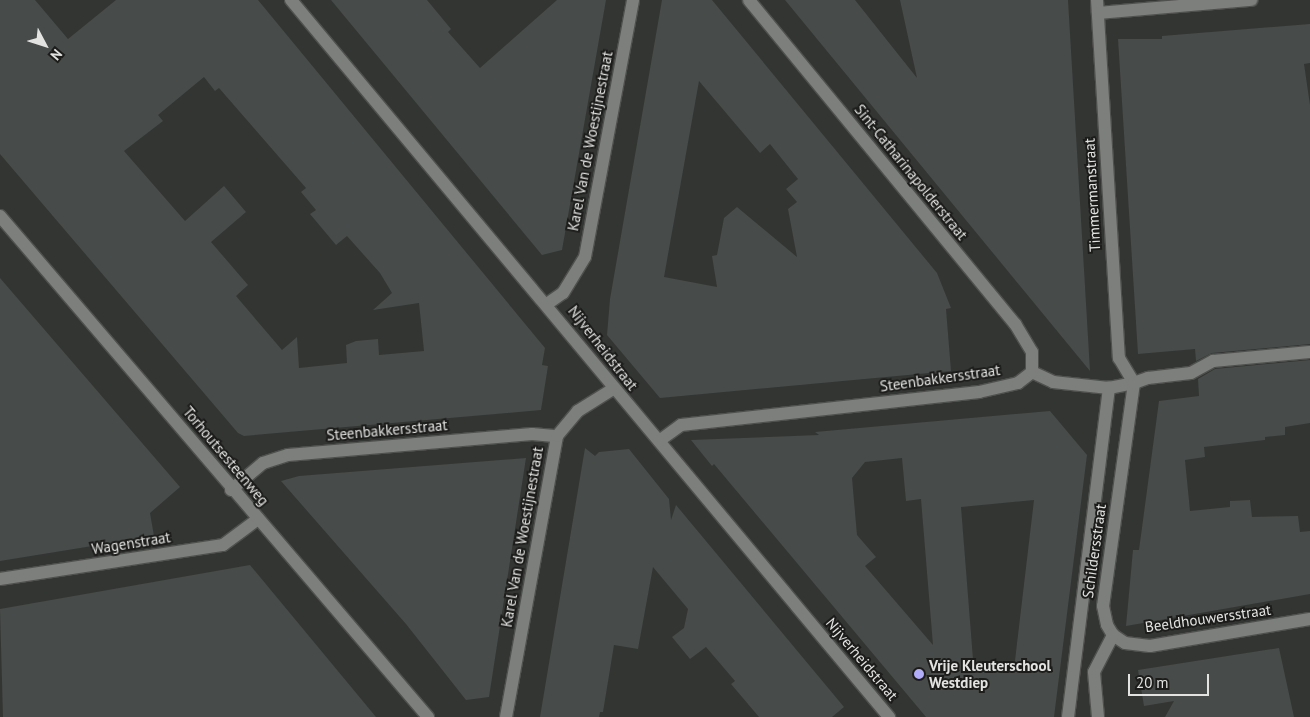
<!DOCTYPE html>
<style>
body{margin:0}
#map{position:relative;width:1310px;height:717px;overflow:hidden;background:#333533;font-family:"PT Sans",sans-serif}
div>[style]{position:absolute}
.building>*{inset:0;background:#474b49}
.roads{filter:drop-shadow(1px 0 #4f514e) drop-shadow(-1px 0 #4f514e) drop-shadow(0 1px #4f514e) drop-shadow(0 -1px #4f514e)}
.pedestrian>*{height:12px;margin:-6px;padding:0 6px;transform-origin:6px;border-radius:6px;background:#7d7f7c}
.minor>*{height:12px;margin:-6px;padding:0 6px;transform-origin:6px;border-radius:6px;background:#7d7f7c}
.tertiary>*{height:12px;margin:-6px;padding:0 6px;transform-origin:6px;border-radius:6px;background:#7d7f7c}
.dots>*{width:14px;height:14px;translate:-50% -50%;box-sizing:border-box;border:2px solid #1c1d1b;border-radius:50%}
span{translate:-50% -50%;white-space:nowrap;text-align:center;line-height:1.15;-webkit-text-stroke:4px #1c1d1b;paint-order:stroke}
.street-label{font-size:15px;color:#e3e4e2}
.poi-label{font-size:15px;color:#e3e4e2;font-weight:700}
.left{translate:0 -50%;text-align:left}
.north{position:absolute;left:20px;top:20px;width:50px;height:50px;-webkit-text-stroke:4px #1c1d1b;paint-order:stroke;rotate:130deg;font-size:14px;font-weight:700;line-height:20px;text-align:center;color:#e3e4e2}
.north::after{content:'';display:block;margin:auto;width:18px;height:22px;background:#e3e4e2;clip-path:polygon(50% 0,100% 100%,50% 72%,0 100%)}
.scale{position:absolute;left:1128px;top:674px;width:81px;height:22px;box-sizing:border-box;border:2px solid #e3e4e2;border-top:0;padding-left:6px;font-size:15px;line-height:18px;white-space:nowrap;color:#e3e4e2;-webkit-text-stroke:4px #1c1d1b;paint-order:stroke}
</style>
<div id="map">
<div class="building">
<div style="clip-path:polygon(evenodd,0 0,35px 0,68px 39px,116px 0,258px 0,545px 348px,542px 365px,548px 366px,541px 410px,244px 436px,238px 433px,0 154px,0 0,204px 77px,215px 91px,219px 88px,306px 188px,301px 192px,316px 210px,310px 214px,336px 245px,347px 236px,380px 273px,392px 293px,373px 310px,419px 303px,424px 351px,379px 355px,378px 339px,356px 341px,346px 345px,347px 363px,299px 368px,297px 337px,282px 350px,236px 296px,248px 285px,211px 242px,246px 212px,224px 186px,185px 221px,124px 151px,163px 121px,158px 115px,204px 77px)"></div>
<div style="clip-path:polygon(331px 0,427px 0,451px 29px,448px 32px,480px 68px,557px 0,606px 0,562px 250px,542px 255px)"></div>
<div style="clip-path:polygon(evenodd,662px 0,712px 0,937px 273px,951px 308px,946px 309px,951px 371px,660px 398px,607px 335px,610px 299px,662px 0,699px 81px,760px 153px,770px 144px,798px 179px,786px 189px,797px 202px,788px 209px,797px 257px,737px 207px,724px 218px,717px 255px,712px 256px,717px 287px,664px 277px,699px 81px)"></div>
<div style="clip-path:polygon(785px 0,855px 0,917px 78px,900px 0,1068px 0,1090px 371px)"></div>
<div style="clip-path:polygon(1310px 24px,1310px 63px,1304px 64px,1310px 105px,1310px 344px,1212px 353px,1196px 361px,1195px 349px,1138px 354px,1118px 39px,1162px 39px,1162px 36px)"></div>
<div style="clip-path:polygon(0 278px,180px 487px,150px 513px,154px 536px,0 561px)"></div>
<div style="clip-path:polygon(1310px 360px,1310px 423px,1285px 427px,1285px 435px,1265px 437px,1265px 440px,1204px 447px,1205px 457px,1185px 460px,1190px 511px,1230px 507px,1230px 501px,1250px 500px,1252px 517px,1298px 516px,1300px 532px,1310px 531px,1310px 594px,1126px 626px,1133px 550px,1139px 550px,1159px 401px,1199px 396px,1198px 379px,1215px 369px)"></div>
<div style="clip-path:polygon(evenodd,1050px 411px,1087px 455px,1054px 717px,926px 717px,714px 464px,712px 466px,691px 440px,819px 435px,815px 432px,1050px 411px,902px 458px,906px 501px,921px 499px,933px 645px,865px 566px,876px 557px,857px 535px,852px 478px,865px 462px,902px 458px,1050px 411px,1034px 500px,1014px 669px,974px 672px,961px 507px,1034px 500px)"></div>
<div style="clip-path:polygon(585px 448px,595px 456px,599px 452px,629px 449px,669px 499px,671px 520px,676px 505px,844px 707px,832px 717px,759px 717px,731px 684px,735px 681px,706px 647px,690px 659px,672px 637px,684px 628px,688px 609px,653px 567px,638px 649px,614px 645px,603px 712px,600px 712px,599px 717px,540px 717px)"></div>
<div style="clip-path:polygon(526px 458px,489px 697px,466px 700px,406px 624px,281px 481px,299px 476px)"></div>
<div style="clip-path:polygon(250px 565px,376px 717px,3px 717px,0 609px)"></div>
<div style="clip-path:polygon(1279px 648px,1294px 717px,1165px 717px,1174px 701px,1144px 706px,1138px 670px)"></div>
</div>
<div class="roads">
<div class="pedestrian">
<div style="left:1032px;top:372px;width:23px;rotate:25deg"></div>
<div style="left:1053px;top:382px;width:56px;rotate:6.1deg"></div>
<div style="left:1109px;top:388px;width:25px;rotate:-11deg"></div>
<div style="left:1068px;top:717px;width:332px;rotate:-82.9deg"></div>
</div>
<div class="minor">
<div style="left:291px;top:0;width:934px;rotate:50.17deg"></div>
<div style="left:1097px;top:0;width:359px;rotate:86.5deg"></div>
<div style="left:1119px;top:358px;width:29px;rotate:59deg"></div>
<div style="left:1098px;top:13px;width:154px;rotate:-4.9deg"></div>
<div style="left:547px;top:304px;width:19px;rotate:-35deg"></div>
<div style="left:563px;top:293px;width:42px;rotate:-58.6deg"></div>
<div style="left:585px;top:257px;width:261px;rotate:-79.4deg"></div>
<div style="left:1134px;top:383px;width:225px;rotate:97.9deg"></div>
<div style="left:1103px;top:606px;width:19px;rotate:78deg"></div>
<div style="left:1107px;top:625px;width:12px;rotate:59deg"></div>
<div style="left:1113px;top:635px;width:14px;rotate:34deg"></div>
<div style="left:1125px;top:643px;width:25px;rotate:7deg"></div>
<div style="left:1150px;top:646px;width:162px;rotate:-9.6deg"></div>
<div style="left:1134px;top:383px;width:15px;rotate:-20deg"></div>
<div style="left:1148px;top:378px;width:43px;rotate:-6.6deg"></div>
<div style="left:1191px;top:373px;width:25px;rotate:-29deg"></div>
<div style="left:1213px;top:361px;width:97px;rotate:-5.3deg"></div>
<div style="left:659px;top:441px;width:27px;rotate:-36deg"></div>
<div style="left:681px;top:425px;width:300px;rotate:-6.3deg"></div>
<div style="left:979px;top:392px;width:40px;rotate:-13deg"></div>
<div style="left:1018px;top:383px;width:18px;rotate:-38deg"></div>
<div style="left:1032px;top:372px;width:20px;rotate:-90deg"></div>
<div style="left:1032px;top:352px;width:33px;rotate:-121deg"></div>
<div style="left:1015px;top:324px;width:419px;rotate:-129.4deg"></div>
<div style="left:231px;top:490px;width:42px;rotate:-40.2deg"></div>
<div style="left:263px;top:463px;width:26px;rotate:-18deg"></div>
<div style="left:288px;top:455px;width:245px;rotate:-4.9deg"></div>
<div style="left:532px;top:434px;width:25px;rotate:5deg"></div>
<div style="left:0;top:579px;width:226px;rotate:-8.7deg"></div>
<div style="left:223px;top:545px;width:44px;rotate:-36.6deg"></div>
<div style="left:506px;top:717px;width:286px;rotate:-79.7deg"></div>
<div style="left:557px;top:436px;width:33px;rotate:-50deg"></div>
<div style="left:578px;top:411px;width:41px;rotate:-32.2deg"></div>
<div style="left:1098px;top:717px;width:45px;rotate:-95.1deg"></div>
<div style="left:1094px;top:672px;width:42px;rotate:-62.8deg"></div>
</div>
<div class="tertiary">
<div style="left:0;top:216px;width:659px;rotate:49.49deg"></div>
</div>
</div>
<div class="dots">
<div style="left:919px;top:674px;background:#b1adfa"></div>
</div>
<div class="street-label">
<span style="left:590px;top:141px;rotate:-79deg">Karel Van de Woestijnestraat</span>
<span style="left:911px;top:172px;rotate:51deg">Sint-Catharinapolderstraat</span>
<span style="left:1092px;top:195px;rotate:-93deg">Timmermanstraat</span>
<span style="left:603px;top:348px;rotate:52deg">Nijverheidstraat</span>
<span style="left:940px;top:378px;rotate:-8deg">Steenbakkersstraat</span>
<span style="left:387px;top:430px;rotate:-5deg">Steenbakkersstraat</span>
<span style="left:226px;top:456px;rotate:50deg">Torhoutsesteenweg</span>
<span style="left:522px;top:537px;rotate:-80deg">Karel Van de Woestijnestraat</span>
<span style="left:131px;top:543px;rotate:-9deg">Wagenstraat</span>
<span style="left:1094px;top:551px;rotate:-82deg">Schildersstraat</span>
<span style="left:1208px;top:618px;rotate:-8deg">Beeldhouwersstraat</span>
<span style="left:862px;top:659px;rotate:50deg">Nijverheidstraat</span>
</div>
<div class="poi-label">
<span class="left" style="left:929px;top:674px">Vrije Kleuterschool<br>Westdiep</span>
</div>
<div class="north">N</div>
<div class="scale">20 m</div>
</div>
